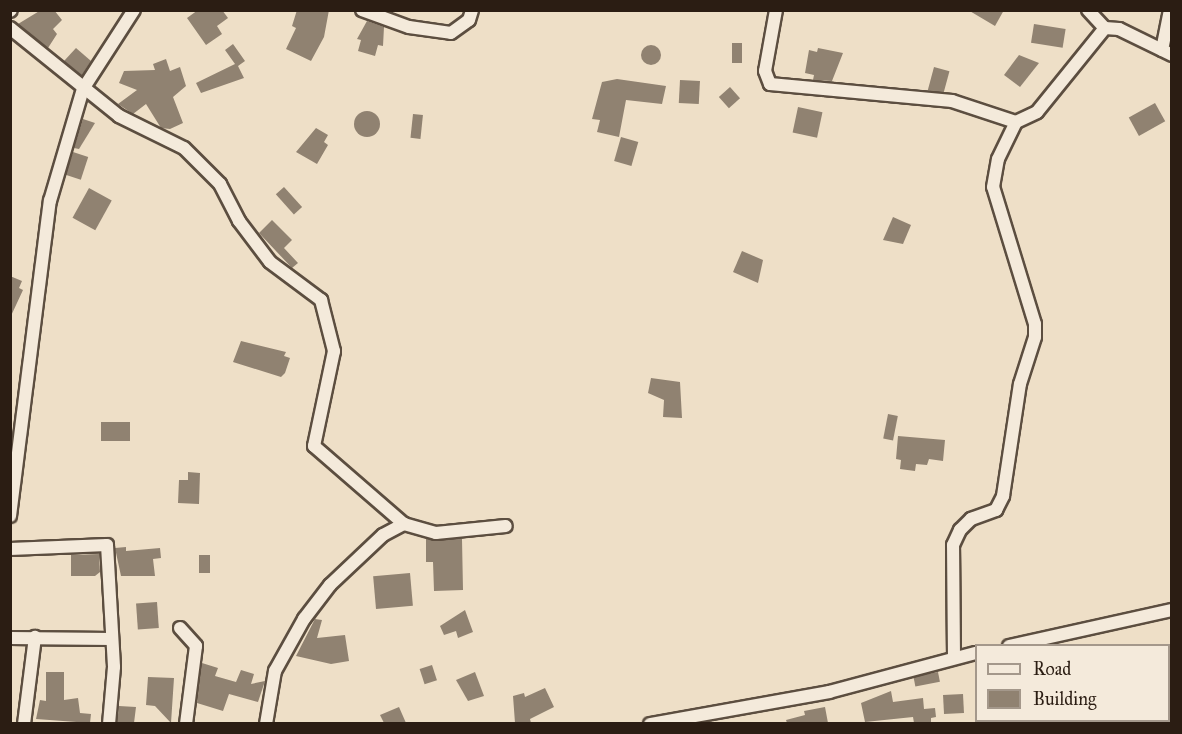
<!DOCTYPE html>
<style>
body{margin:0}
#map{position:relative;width:1182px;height:734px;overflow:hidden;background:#eedfc7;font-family:"IM FELL Great Primer",serif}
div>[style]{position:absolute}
.building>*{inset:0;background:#908271;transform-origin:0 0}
.round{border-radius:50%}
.roads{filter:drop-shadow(2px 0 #5c4e40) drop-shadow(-2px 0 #5c4e40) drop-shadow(0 2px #5c4e40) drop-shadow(0 -2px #5c4e40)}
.minor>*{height:12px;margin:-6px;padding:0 6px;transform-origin:6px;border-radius:6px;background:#f4eadb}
span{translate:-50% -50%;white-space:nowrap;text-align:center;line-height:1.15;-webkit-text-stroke:6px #f4eadb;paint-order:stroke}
.frame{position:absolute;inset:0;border:12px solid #2b1d13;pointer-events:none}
.legend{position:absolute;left:975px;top:644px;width:195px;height:78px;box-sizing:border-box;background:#f4eadb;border:2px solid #a4988b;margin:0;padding:8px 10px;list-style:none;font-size:18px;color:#2b1d13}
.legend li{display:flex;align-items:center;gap:12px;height:30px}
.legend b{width:30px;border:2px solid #a4988b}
</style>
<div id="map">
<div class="building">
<div style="clip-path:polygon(41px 10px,54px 10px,62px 20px,53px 29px,57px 34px,48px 48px,18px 24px)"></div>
<div style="clip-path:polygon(198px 10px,222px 10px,228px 18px,217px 26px,222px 34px,206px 45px,187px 18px)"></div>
<div style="clip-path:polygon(297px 10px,329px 10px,324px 37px,311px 61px,286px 49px,296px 28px,292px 26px)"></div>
<div style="clip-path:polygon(968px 10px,1004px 10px,995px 26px)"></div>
<div style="clip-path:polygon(367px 21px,384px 27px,383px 46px,378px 45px,375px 56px,358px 51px,361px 40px,357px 39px)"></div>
<div style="left:1034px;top:24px;width:32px;height:19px;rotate:9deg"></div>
<div style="left:732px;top:43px;width:10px;height:20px"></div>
<div style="clip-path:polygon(233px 44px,245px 61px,238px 66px,244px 78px,201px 93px,196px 83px,235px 64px,225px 50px)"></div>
<div class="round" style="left:641px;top:45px;width:20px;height:20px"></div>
<div style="clip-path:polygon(76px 48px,91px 61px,82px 75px,64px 61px)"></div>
<div style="clip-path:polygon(818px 48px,843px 53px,832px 81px,813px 80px,814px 75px,805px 73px,809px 50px,817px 52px)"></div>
<div style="clip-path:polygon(1019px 55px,1039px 63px,1020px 87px,1004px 75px)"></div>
<div style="clip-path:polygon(166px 59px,170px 71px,180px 67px,186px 86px,173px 97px,183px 123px,170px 129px,161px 128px,146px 104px,133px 114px,118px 104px,137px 90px,119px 83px,124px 71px,155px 70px,153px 64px)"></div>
<div style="left:934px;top:67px;width:16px;height:24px;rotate:15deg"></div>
<div style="clip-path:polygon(617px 79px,666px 86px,662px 104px,626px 100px,619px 137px,597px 132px,600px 120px,592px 119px,602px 82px)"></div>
<div style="left:680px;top:80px;width:20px;height:23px;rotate:3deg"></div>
<div style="left:730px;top:87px;width:15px;height:15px;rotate:48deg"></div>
<div style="left:1155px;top:103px;width:21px;height:30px;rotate:61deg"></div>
<div style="left:798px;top:107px;width:25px;height:26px;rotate:12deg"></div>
<div class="round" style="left:354px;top:111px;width:26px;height:26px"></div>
<div style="left:413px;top:114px;width:10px;height:24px;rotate:6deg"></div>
<div style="clip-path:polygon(83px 119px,95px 123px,79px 149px,74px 148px)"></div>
<div style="clip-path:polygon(316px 128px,328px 135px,324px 142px,328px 145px,317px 164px,296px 152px)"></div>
<div style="left:621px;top:137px;width:18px;height:25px;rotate:16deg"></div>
<div style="left:73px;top:152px;width:16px;height:24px;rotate:18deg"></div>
<div style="left:284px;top:187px;width:27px;height:11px;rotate:48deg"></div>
<div style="left:89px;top:188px;width:26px;height:34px;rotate:29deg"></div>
<div style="clip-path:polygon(893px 217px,911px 225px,903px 244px,883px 240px)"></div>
<div style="clip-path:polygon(272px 220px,292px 240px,284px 248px,298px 263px,292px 268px,259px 233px)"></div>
<div style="clip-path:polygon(742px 251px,763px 260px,758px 283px,733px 272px)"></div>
<div style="clip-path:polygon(10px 276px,22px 281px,19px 288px,23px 290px,10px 318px)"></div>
<div style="clip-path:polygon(241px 341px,286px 352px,284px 356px,290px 358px,285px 373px,281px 377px,233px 362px)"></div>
<div style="clip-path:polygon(651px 378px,680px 382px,682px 418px,663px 417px,664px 400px,648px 393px)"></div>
<div style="left:888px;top:414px;width:10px;height:25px;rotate:11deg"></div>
<div style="left:130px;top:422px;width:19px;height:29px;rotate:90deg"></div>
<div style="clip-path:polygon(898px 436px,945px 440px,943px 461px,929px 459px,927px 465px,916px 464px,915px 471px,900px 469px,901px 460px,896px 459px)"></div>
<div style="clip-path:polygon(188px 472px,200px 473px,199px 504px,178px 503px,179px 480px,188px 480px)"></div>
<div style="clip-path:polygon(426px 539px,462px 539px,463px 590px,434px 591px,433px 562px,426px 562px)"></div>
<div style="clip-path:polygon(126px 547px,126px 551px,160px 548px,161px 558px,153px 559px,155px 576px,121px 576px,115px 548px)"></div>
<div style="clip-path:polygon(99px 554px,100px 572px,95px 576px,71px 576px,71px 555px)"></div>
<div style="left:199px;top:555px;width:11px;height:18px"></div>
<div style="left:410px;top:573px;width:33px;height:37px;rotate:85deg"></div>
<div style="left:157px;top:602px;width:26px;height:21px;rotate:86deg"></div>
<div style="clip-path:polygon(465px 610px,473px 632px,458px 638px,456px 631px,444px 635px,440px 626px)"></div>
<div style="clip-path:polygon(315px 619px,322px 620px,317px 638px,345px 635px,349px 661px,331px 664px,296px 656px)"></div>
<div style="clip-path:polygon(202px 663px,218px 668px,215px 676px,236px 682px,241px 670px,254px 674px,251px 684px,265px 681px,258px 702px,229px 694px,223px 711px,197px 703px)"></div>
<div style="left:432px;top:665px;width:16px;height:13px;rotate:72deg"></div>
<div style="clip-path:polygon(46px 672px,64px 672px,64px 700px,78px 698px,80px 713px,91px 714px,90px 723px,36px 719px,40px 700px,46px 701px)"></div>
<div style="clip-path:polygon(475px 672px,484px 696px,468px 701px,456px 680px)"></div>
<div style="left:938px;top:672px;width:10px;height:25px;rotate:79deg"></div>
<div style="clip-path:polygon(148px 677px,174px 678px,171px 723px,155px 706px,146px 705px)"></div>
<div style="clip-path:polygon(545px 688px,554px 707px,530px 719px,531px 723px,515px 723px,513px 696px,524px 693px,525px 697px)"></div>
<div style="clip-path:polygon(891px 691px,893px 702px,923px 698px,924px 709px,935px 708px,936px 717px,931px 718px,931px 723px,914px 723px,913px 717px,865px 722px,861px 703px)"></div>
<div style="left:963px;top:694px;width:19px;height:20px;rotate:87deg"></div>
<div style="clip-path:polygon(119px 706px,136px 707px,134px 723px,117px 723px)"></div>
<div style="clip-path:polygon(399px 707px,406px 723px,384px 723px,380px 715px)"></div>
<div style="clip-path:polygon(825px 707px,828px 723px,787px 723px,786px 720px,805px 715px,804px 711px)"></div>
</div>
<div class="roads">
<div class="minor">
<div style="left:362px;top:10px;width:50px;rotate:19.9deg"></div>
<div style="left:409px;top:27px;width:42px;rotate:8.1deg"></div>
<div style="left:451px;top:33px;width:22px;rotate:-36deg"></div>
<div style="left:469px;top:20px;width:10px;rotate:-73deg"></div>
<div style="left:776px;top:10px;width:62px;rotate:100.2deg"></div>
<div style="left:765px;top:71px;width:14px;rotate:69deg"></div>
<div style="left:770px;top:84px;width:183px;rotate:5.3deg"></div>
<div style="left:952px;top:101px;width:67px;rotate:18.2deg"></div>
<div style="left:1016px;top:122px;width:23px;rotate:-25deg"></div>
<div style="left:1037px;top:112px;width:108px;rotate:-51deg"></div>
<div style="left:1105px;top:28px;width:14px;rotate:4deg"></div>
<div style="left:1119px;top:29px;width:59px;rotate:26.1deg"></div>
<div style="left:1088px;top:10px;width:25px;rotate:47deg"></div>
<div style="left:10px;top:11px;width:1px;rotate:-45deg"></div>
<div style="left:10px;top:28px;width:140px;rotate:38.9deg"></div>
<div style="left:119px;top:116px;width:72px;rotate:26.2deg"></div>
<div style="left:184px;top:148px;width:51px;rotate:45deg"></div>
<div style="left:220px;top:184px;width:42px;rotate:62.8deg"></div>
<div style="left:239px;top:221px;width:51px;rotate:52.9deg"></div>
<div style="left:270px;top:262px;width:64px;rotate:36.7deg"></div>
<div style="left:321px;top:300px;width:53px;rotate:75.7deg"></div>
<div style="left:334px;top:351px;width:97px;rotate:101.9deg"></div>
<div style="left:314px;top:446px;width:119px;rotate:40.9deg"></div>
<div style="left:1162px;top:50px;width:41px;rotate:-78.7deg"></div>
<div style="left:10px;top:516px;width:318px;rotate:-82.8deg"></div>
<div style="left:50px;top:201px;width:117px;rotate:-73.6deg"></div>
<div style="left:83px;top:89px;width:94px;rotate:-57.2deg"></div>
<div style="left:10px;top:549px;width:97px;rotate:-2.4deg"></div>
<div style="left:107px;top:545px;width:122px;rotate:86.7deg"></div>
<div style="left:114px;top:667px;width:57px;rotate:95deg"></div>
<div style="left:180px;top:628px;width:24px;rotate:48deg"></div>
<div style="left:196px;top:646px;width:79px;rotate:97.3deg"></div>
<div style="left:10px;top:638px;width:102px;rotate:0.6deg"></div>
<div style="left:1009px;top:646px;width:167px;rotate:-12.5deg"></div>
<div style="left:954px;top:657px;width:112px;rotate:-90.5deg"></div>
<div style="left:953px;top:545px;width:17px;rotate:-65deg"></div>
<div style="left:960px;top:530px;width:16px;rotate:-45deg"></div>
<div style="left:971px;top:519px;width:27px;rotate:-20deg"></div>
<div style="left:996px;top:510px;width:16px;rotate:-63deg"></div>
<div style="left:1003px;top:496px;width:113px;rotate:-81.4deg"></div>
<div style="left:1020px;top:384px;width:49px;rotate:-72.3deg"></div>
<div style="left:1035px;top:337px;width:13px;rotate:-90deg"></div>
<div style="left:1035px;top:324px;width:143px;rotate:-107deg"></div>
<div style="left:993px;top:187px;width:28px;rotate:-80deg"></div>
<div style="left:998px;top:159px;width:41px;rotate:-64.1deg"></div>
<div style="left:24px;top:724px;width:88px;rotate:-82.8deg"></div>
<div style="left:266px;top:724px;width:54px;rotate:-80.4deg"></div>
<div style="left:275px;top:671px;width:60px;rotate:-60.9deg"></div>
<div style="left:304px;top:619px;width:43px;rotate:-52.6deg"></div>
<div style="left:330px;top:585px;width:73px;rotate:-43.3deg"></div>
<div style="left:383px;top:535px;width:24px;rotate:-28deg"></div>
<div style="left:404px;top:524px;width:33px;rotate:16deg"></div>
<div style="left:436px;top:533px;width:70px;rotate:-5.7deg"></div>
<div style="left:650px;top:724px;width:182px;rotate:-10.1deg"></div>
<div style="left:829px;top:692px;width:152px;rotate:-14.9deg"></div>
<div style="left:999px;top:724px;width:4px;rotate:-76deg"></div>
</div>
</div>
<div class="frame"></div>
<ul class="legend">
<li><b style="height:8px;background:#f4eadb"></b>Road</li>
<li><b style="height:16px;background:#908271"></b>Building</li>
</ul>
</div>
